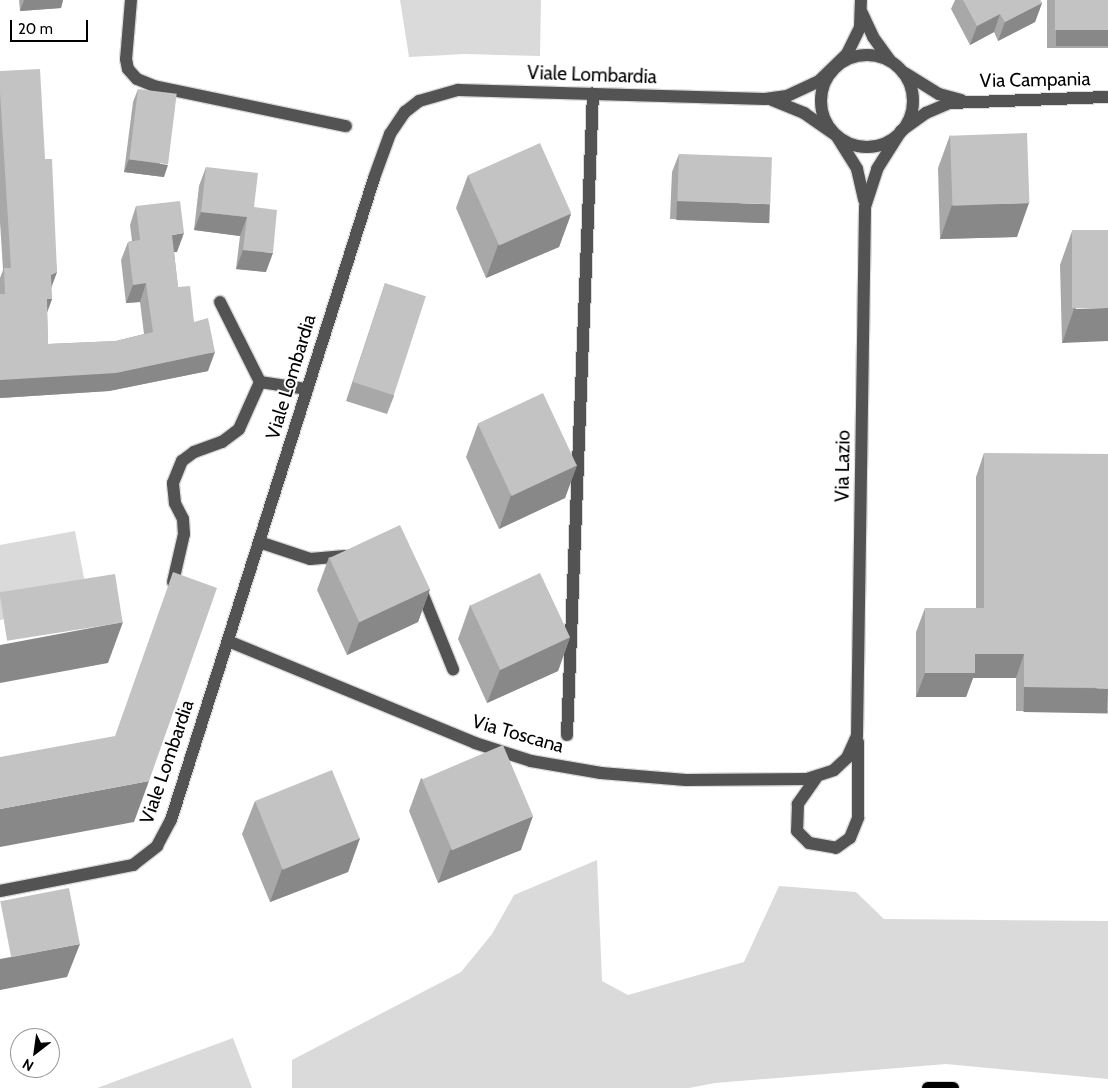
<!DOCTYPE html>
<style>
body{margin:0}
#map{position:relative;width:1108px;height:1088px;overflow:hidden;background:#fff;font-family:Cabin,sans-serif}
div>[style]{position:absolute}
.green>*{inset:0;background:#dadada}
.roads{filter:drop-shadow(1px 0 #dbdbdb) drop-shadow(-1px 0 #dbdbdb) drop-shadow(0 1px #dbdbdb) drop-shadow(0 -1px #dbdbdb)}
.minor>*{height:12px;margin:-6px;padding:0 6px;transform-origin:6px;border-radius:6px;background:#535353}
.minor>.ring{margin:-6px;padding:0;box-sizing:content-box;background:none;border:12px solid #535353;border-radius:50%}
.major>*{height:12px;margin:-6px;padding:0 6px;transform-origin:6px;border-radius:6px;background:#000}
.wall>*{inset:0;background:#a8a8a8;transform-origin:0 0}
.shaded-wall>*{inset:0;background:#888;transform-origin:0 0}
.building>*{inset:0;background:#c3c3c3;transform-origin:0 0}
span{translate:-50% -50%;white-space:nowrap;text-align:center;line-height:1.15;-webkit-text-stroke:4px #fff;paint-order:stroke}
.street-label{font-size:19px;color:#000}
.north{position:absolute;left:10px;top:1028px;width:50px;height:50px;box-sizing:border-box;background:#fff;border:1px solid #999;border-radius:50%;rotate:210deg;font-size:14px;font-weight:700;line-height:20px;text-align:center;color:#000}
.north::after{content:'';display:block;margin:auto;width:18px;height:22px;background:#000;clip-path:polygon(50% 0,100% 100%,50% 72%,0 100%)}
.scale{position:absolute;left:10px;top:20px;width:78px;height:22px;box-sizing:border-box;border:2px solid #000;border-top:0;padding-left:6px;font-size:15px;line-height:18px;white-space:nowrap;color:#000;-webkit-text-stroke:4px #fff;paint-order:stroke}
</style>
<div id="map">
<div class="green">
<div style="clip-path:polygon(400px 0,541px 0,540px 56px,465px 54px,409px 57px)"></div>
<div style="clip-path:polygon(75px 531px,89px 604px,0 620px,0 545px)"></div>
<div style="clip-path:polygon(597px 860px,602px 981px,628px 995px,744px 962px,779px 886px,856px 892px,884px 919px,1108px 921px,1108px 1079px,946px 1064px,715px 1083px,689px 1088px,292px 1088px,292px 1060px,461px 972px,492px 934px,514px 895px)"></div>
<div style="clip-path:polygon(233px 1038px,252px 1088px,97px 1088px)"></div>
</div>
<div class="roads">
<div class="minor">
<div style="left:131px;top:0;width:59px;rotate:94.8deg"></div>
<div style="left:126px;top:59px;width:10px;rotate:79deg"></div>
<div style="left:128px;top:69px;width:13px;rotate:48deg"></div>
<div style="left:137px;top:79px;width:18px;rotate:22deg"></div>
<div style="left:154px;top:86px;width:196px;rotate:11.8deg"></div>
<div style="left:862px;top:13px;width:26px;rotate:65deg"></div>
<div style="left:873px;top:37px;width:29px;rotate:54deg"></div>
<div class="ring" style="left:821px;top:55px;width:80px;height:80px"></div>
<div style="left:905px;top:73px;width:40px;rotate:32deg"></div>
<div style="left:939px;top:94px;width:23px;rotate:15deg"></div>
<div style="left:772px;top:100px;width:35px;rotate:22deg"></div>
<div style="left:804px;top:113px;width:39px;rotate:35deg"></div>
<div style="left:836px;top:135px;width:40px;rotate:58deg"></div>
<div style="left:857px;top:169px;width:32px;rotate:77deg"></div>
<div style="left:220px;top:302px;width:89px;rotate:63.4deg"></div>
<div style="left:259px;top:542px;width:54px;rotate:18.4deg"></div>
<div style="left:310px;top:559px;width:35px;rotate:-5deg"></div>
<div style="left:173px;top:582px;width:49px;rotate:-77.1deg"></div>
<div style="left:184px;top:534px;width:15px;rotate:-94deg"></div>
<div style="left:183px;top:519px;width:18px;rotate:-117deg"></div>
<div style="left:175px;top:503px;width:20px;rotate:-96deg"></div>
<div style="left:173px;top:483px;width:24px;rotate:-68deg"></div>
<div style="left:182px;top:461px;width:15px;rotate:-37deg"></div>
<div style="left:194px;top:452px;width:30px;rotate:-20deg"></div>
<div style="left:222px;top:442px;width:21px;rotate:-37deg"></div>
<div style="left:239px;top:429px;width:51px;rotate:-65.9deg"></div>
<div style="left:260px;top:382px;width:48px;rotate:8.5deg"></div>
<div style="left:419px;top:585px;width:91px;rotate:68deg"></div>
<div style="left:228px;top:641px;width:267px;rotate:22.4deg"></div>
<div style="left:475px;top:743px;width:59px;rotate:17.8deg"></div>
<div style="left:531px;top:761px;width:71px;rotate:9.7deg"></div>
<div style="left:601px;top:773px;width:85px;rotate:4.7deg"></div>
<div style="left:686px;top:780px;width:121px;rotate:-0.5deg"></div>
<div style="left:807px;top:779px;width:28px;rotate:-18deg"></div>
<div style="left:834px;top:770px;width:18px;rotate:-43deg"></div>
<div style="left:847px;top:758px;width:24px;rotate:-66deg"></div>
<div style="left:857px;top:736px;width:529px;rotate:-89.13deg"></div>
<div style="left:865px;top:207px;width:40px;rotate:-72deg"></div>
<div style="left:877px;top:169px;width:45px;rotate:-57.7deg"></div>
<div style="left:901px;top:131px;width:31px;rotate:-36deg"></div>
<div style="left:926px;top:113px;width:26px;rotate:-23deg"></div>
<div style="left:950px;top:103px;width:158px;rotate:-2.2deg"></div>
<div style="left:567px;top:735px;width:642px;rotate:-87.68deg"></div>
<div style="left:816px;top:778px;width:32px;rotate:125deg"></div>
<div style="left:798px;top:804px;width:27px;rotate:92deg"></div>
<div style="left:797px;top:831px;width:17px;rotate:45deg"></div>
<div style="left:809px;top:843px;width:27px;rotate:10deg"></div>
<div style="left:836px;top:848px;width:17px;rotate:-36deg"></div>
<div style="left:850px;top:838px;width:22px;rotate:-68deg"></div>
<div style="left:858px;top:818px;width:76px;rotate:-90deg"></div>
<div style="left:0;top:891px;width:136px;rotate:-11.1deg"></div>
<div style="left:133px;top:865px;width:31px;rotate:-38deg"></div>
<div style="left:157px;top:846px;width:30px;rotate:-62deg"></div>
<div style="left:171px;top:820px;width:673px;rotate:-72.45deg"></div>
<div style="left:374px;top:178px;width:47px;rotate:-70deg"></div>
<div style="left:390px;top:134px;width:27px;rotate:-56deg"></div>
<div style="left:405px;top:112px;width:18px;rotate:-38deg"></div>
<div style="left:419px;top:101px;width:41px;rotate:-15.8deg"></div>
<div style="left:458px;top:90px;width:307px;rotate:1.7deg"></div>
<div style="left:765px;top:99px;width:22px;rotate:-8deg"></div>
<div style="left:787px;top:96px;width:35px;rotate:-25deg"></div>
<div style="left:819px;top:81px;width:39px;rotate:-44deg"></div>
<div style="left:847px;top:54px;width:30px;rotate:-64deg"></div>
<div style="left:860px;top:27px;width:27px;rotate:-88deg"></div>
</div>
<div class="major">
<div style="left:928px;top:1088px;width:25px"></div>
</div>
</div>
<div class="wall">
<div style="clip-path:polygon(19px 0,63px 0,61px 8px,20px 11px)"></div>
<div style="clip-path:polygon(955px 0,1040px 0,1042px 3px,1035px 22px,998px 41px,994px 32px,970px 45px,951px 9px)"></div>
<div style="left:1047px;top:0;width:61px;height:48px"></div>
<div style="clip-path:polygon(0 71px,45px 159px,57px 272px,51px 287px,52px 299px,47px 312px,48px 344px,116px 341px,144px 334px,140px 302px,126px 303px,121px 260px,128px 242px,132px 241px,130px 225px,136px 206px,177px 252px,174px 252px,178px 287px,194px 322px,208px 371px,109px 391px,0 398px,0 278px,3px 270px,0 222px)"></div>
<div style="clip-path:polygon(138px 89px,164px 177px,124px 172px,133px 102px)"></div>
<div style="clip-path:polygon(950px 135px,1017px 237px,940px 239px,938px 168px)"></div>
<div style="clip-path:polygon(679px 154px,763px 223px,670px 219px,672px 172px)"></div>
<div style="clip-path:polygon(206px 167px,254px 207px,266px 272px,236px 269px,240px 236px,194px 230px,199px 186px)"></div>
<div style="clip-path:polygon(468px 175px,571px 214px,559px 247px,486px 278px,456px 208px)"></div>
<div style="clip-path:polygon(1108px 230px,1062px 343px,1060px 265px,1072px 231px)"></div>
<div style="clip-path:polygon(385px 283px,394px 396px,387px 414px,346px 401px)"></div>
<div style="clip-path:polygon(478px 424px,577px 465px,565px 498px,499px 529px,466px 457px)"></div>
<div style="clip-path:polygon(984px 453px,1108px 712px,1016px 711px,1016px 678px,973px 678px,966px 697px,916px 697px,916px 632px,925px 608px,976px 608px,976px 477px)"></div>
<div style="clip-path:polygon(329px 557px,430px 589px,418px 622px,347px 655px,317px 590px)"></div>
<div style="clip-path:polygon(470px 605px,570px 637px,558px 671px,487px 703px,458px 639px)"></div>
<div style="clip-path:polygon(421px 778px,521px 850px,438px 883px,409px 811px)"></div>
<div style="clip-path:polygon(255px 801px,360px 838px,348px 872px,270px 902px,242px 834px)"></div>
</div>
<div class="shaded-wall">
<div style="clip-path:polygon(24px 0,63px 0,61px 8px,20px 11px)"></div>
<div style="clip-path:polygon(1042px 3px,1035px 22px,998px 41px,1005px 22px)"></div>
<div style="clip-path:polygon(1000px 14px,994px 32px,970px 45px,977px 26px)"></div>
<div style="left:1108px;top:28px;width:18px;height:52px;rotate:90deg"></div>
<div style="clip-path:polygon(129px 159px,168px 165px,164px 177px,124px 172px)"></div>
<div style="left:677px;top:201px;width:93px;height:19px;rotate:2deg"></div>
<div style="clip-path:polygon(1029px 203px,1017px 237px,940px 239px,952px 205px)"></div>
<div style="clip-path:polygon(201px 212px,247px 217px,240px 236px,194px 230px)"></div>
<div style="clip-path:polygon(571px 214px,559px 247px,486px 278px,498px 245px)"></div>
<div style="clip-path:polygon(184px 233px,177px 252px,165px 253px,172px 235px)"></div>
<div style="clip-path:polygon(243px 250px,273px 253px,266px 272px,236px 269px)"></div>
<div style="clip-path:polygon(57px 272px,50px 291px,51px 275px)"></div>
<div style="clip-path:polygon(146px 283px,140px 302px,126px 303px,133px 285px)"></div>
<div style="clip-path:polygon(47px 299px,52px 299px,45px 318px)"></div>
<div style="clip-path:polygon(1108px 308px,1108px 341px,1062px 343px,1074px 309px)"></div>
<div style="clip-path:polygon(215px 352px,208px 371px,109px 391px,0 398px,0 380px)"></div>
<div style="clip-path:polygon(577px 465px,565px 498px,499px 529px,511px 495px)"></div>
<div style="clip-path:polygon(430px 589px,418px 622px,347px 655px,359px 622px)"></div>
<div style="clip-path:polygon(123px 622px,108px 663px,0 683px,0 645px)"></div>
<div style="clip-path:polygon(570px 637px,558px 671px,487px 703px,500px 670px)"></div>
<div style="clip-path:polygon(975px 654px,1024px 654px,1016px 678px,973px 678px,966px 697px,916px 697px,925px 673px)"></div>
<div style="left:1024px;top:687px;width:84px;height:25px;rotate:1deg"></div>
<div style="clip-path:polygon(149px 781px,134px 822px,0 847px,0 809px)"></div>
<div style="clip-path:polygon(533px 816px,521px 850px,438px 883px,450px 850px)"></div>
<div style="clip-path:polygon(360px 838px,348px 872px,270px 902px,282px 869px)"></div>
<div style="clip-path:polygon(80px 944px,67px 977px,0 990px,0 959px)"></div>
</div>
<div class="building">
<div style="clip-path:polygon(963px 0,1040px 0,1042px 3px,1005px 22px,1000px 14px,977px 26px)"></div>
<div style="left:1055px;top:0;width:53px;height:30px"></div>
<div style="clip-path:polygon(40px 69px,45px 159px,52px 159px,57px 272px,51px 275px,52px 299px,47px 299px,48px 344px,116px 341px,153px 332px,146px 283px,133px 285px,128px 242px,140px 240px,136px 206px,180px 201px,184px 233px,172px 235px,178px 287px,190px 286px,194px 322px,208px 318px,215px 352px,116px 373px,0 380px,0 294px,5px 294px,4px 268px,11px 268px,0 92px,0 71px)"></div>
<div style="left:138px;top:89px;width:39px;height:71px;rotate:7deg"></div>
<div style="left:1027px;top:133px;width:70px;height:77px;rotate:88deg"></div>
<div style="left:540px;top:143px;width:77px;height:79px;rotate:66deg"></div>
<div style="left:679px;top:154px;width:93px;height:47px;rotate:2deg"></div>
<div style="clip-path:polygon(206px 167px,258px 173px,254px 207px,277px 210px,273px 253px,243px 250px,247px 217px,201px 212px)"></div>
<div style="left:1108px;top:230px;width:78px;height:36px;rotate:90deg"></div>
<div style="left:385px;top:283px;width:43px;height:104px;rotate:18deg"></div>
<div style="left:543px;top:393px;width:80px;height:72px;rotate:65deg"></div>
<div style="clip-path:polygon(984px 453px,1108px 454px,1108px 688px,1024px 687px,1024px 654px,975px 654px,975px 673px,925px 673px,925px 608px,984px 608px)"></div>
<div style="left:400px;top:525px;width:71px;height:78px;rotate:65deg"></div>
<div style="clip-path:polygon(173px 572px,217px 588px,149px 781px,0 809px,0 757px,115px 736px)"></div>
<div style="left:540px;top:573px;width:71px;height:77px;rotate:65deg"></div>
<div style="left:115px;top:574px;width:49px;height:117px;rotate:81deg"></div>
<div style="left:503px;top:745px;width:77px;height:88px;rotate:67deg"></div>
<div style="left:332px;top:770px;width:74px;height:83px;rotate:68deg"></div>
<div style="left:69px;top:888px;width:57px;height:70px;rotate:79deg"></div>
</div>
<div class="street-label">
<span style="left:592px;top:75px;rotate:2deg">Viale Lombardia</span>
<span style="left:1035px;top:80px;rotate:-1deg">Via Campania</span>
<span style="left:291px;top:377px;rotate:-73deg">Viale Lombardia</span>
<span style="left:843px;top:466px;rotate:-89deg">Via Lazio</span>
<span style="left:518px;top:734px;rotate:16deg">Via Toscana</span>
<span style="left:167px;top:762px;rotate:-71deg">Viale Lombardia</span>
</div>
<div class="north">N</div>
<div class="scale">20 m</div>
</div>
